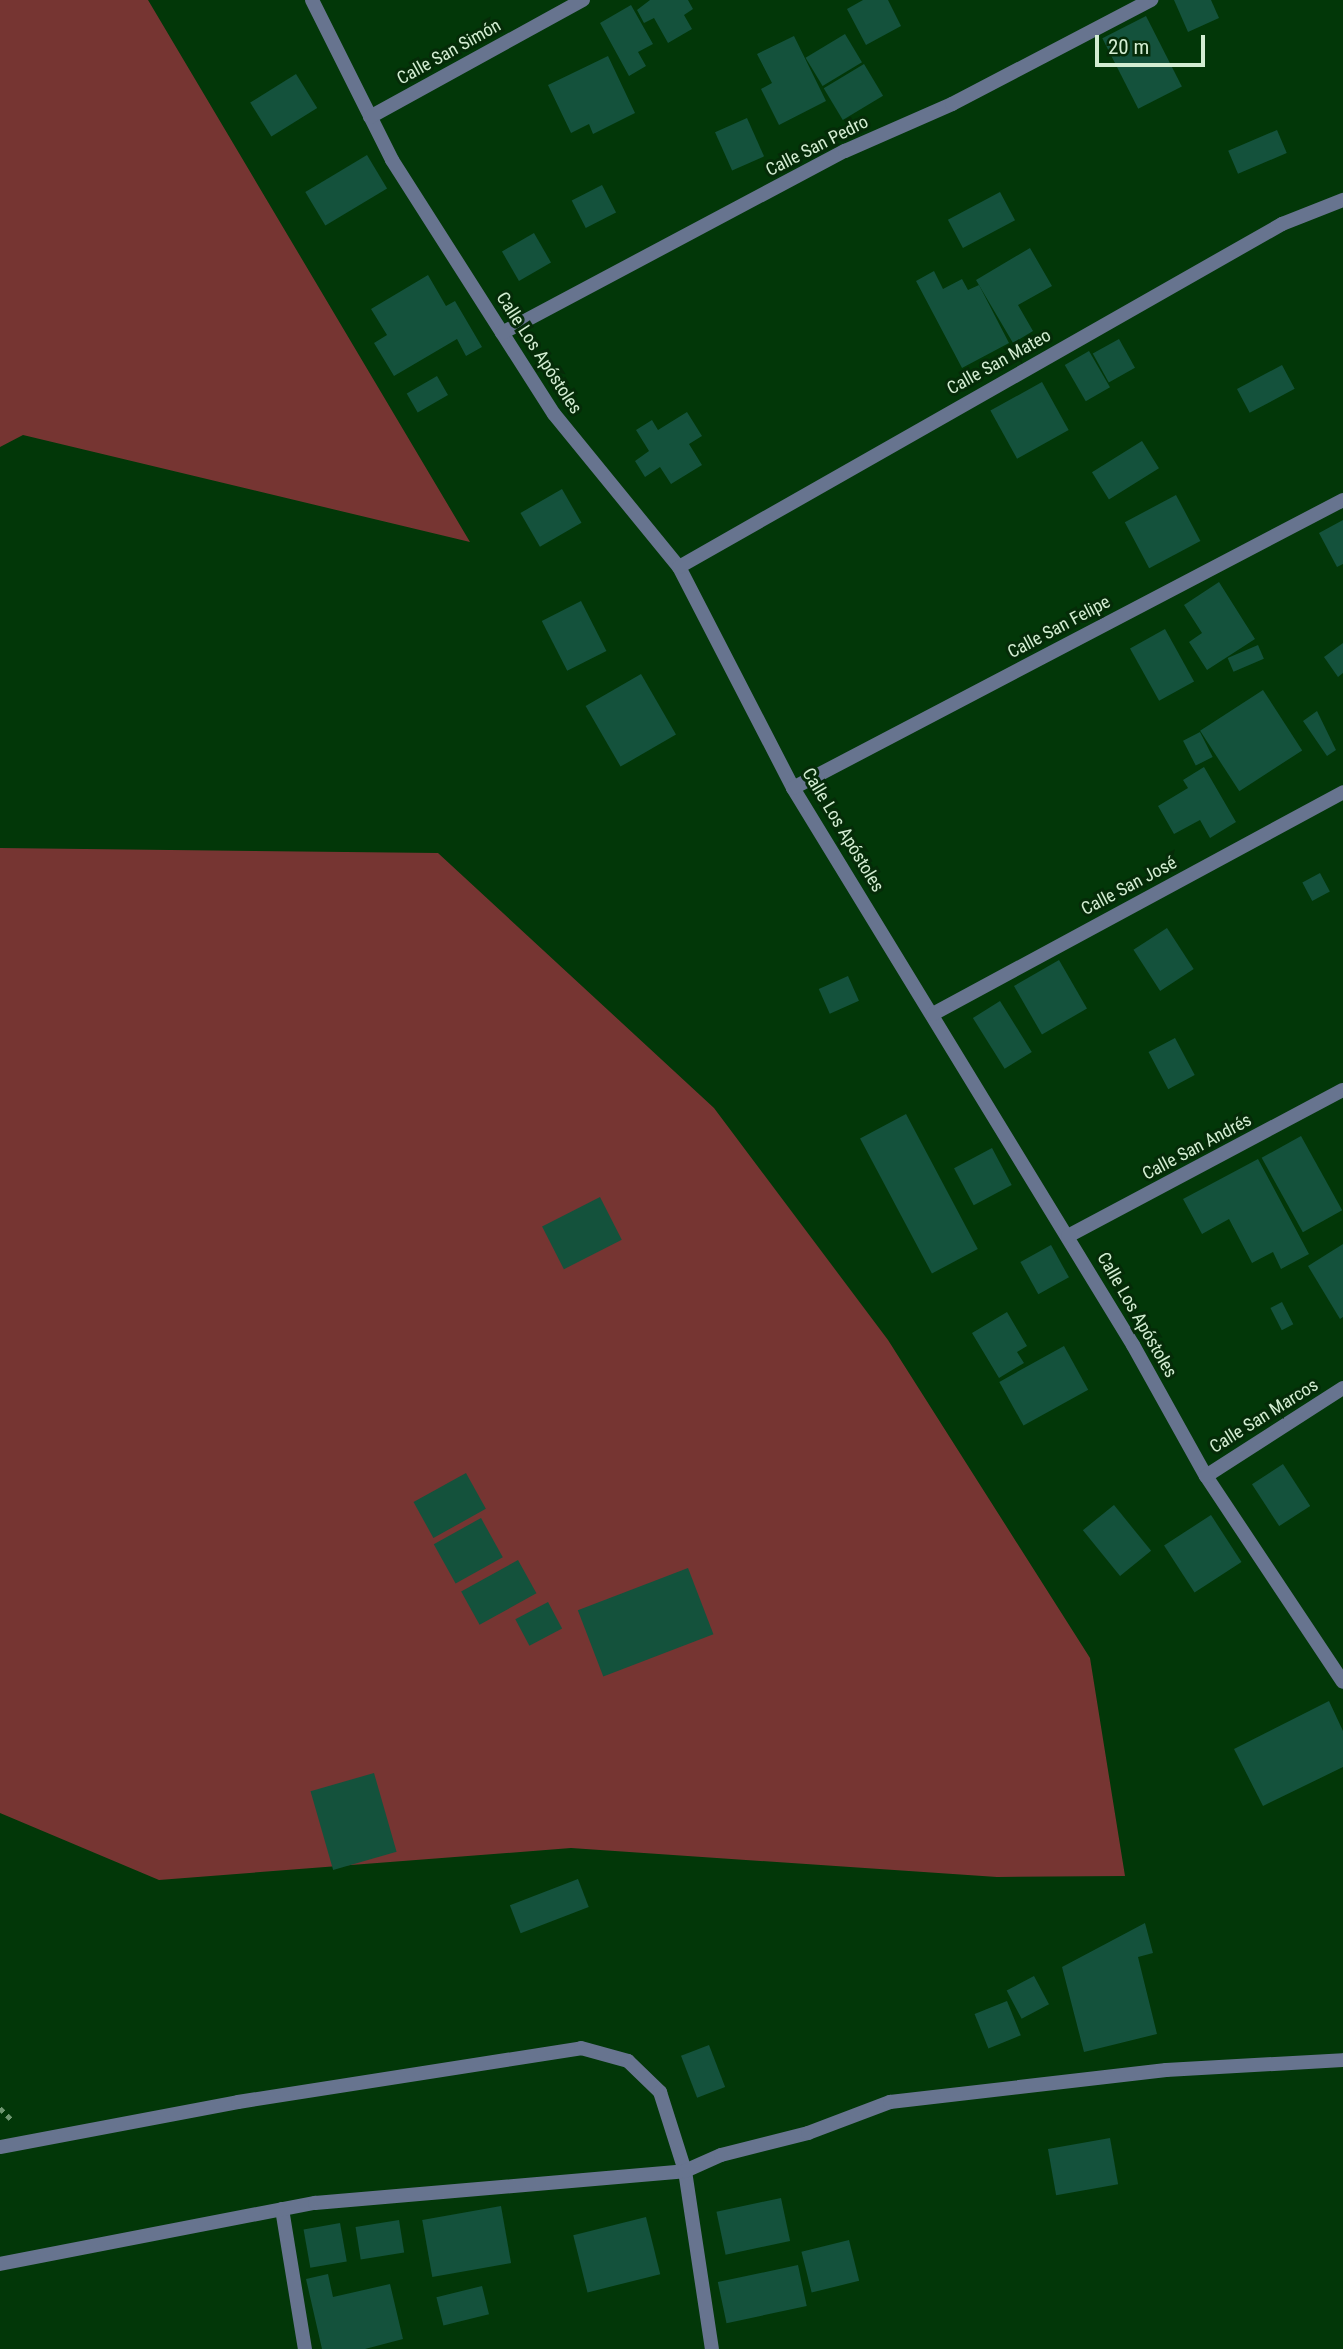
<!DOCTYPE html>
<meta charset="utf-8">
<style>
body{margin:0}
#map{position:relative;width:1343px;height:2349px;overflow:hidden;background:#023708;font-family:"Roboto Condensed",sans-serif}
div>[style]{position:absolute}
.green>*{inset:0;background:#763532}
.building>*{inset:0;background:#14523c;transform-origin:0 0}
.path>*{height:4.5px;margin-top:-2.25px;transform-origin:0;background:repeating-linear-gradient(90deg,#6f9671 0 5px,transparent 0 10px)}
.street>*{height:14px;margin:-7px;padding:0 7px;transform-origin:7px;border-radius:7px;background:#67748f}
span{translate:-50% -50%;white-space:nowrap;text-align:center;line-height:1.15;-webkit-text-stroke:6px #052b08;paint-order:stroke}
.street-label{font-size:18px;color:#d3edd2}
.scale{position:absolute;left:1095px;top:35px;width:110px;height:32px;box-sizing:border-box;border:4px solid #d3edd2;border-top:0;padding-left:9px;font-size:21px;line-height:24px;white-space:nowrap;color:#d3edd2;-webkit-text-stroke:5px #052b08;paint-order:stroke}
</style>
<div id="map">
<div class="green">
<div style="clip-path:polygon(0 0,148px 0,470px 542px,23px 435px,0 447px)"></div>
<div style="clip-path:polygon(0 848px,438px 853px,714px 1108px,888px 1340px,1090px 1658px,1125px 1876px,997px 1877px,571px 1848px,159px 1880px,0 1813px)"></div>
</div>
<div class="building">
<div style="clip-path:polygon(650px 0,688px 0,693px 9px,684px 15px,692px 29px,668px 43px,654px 18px,644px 23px,637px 10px)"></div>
<div style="clip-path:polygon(863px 0,888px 0,901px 26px,866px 45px,847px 9px)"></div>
<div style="clip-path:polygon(1174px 0,1211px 0,1219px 18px,1188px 32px)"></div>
<div style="clip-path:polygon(631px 5px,653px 44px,638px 52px,646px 66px,629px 76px,600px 23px)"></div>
<div style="left:1146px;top:16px;width:79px;height:49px;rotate:63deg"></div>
<div style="left:845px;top:34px;width:33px;height:46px;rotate:59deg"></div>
<div style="clip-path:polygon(794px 36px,826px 101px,779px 125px,761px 89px,772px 83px,757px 54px)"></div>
<div style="clip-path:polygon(608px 56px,635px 113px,593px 134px,589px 124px,571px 133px,548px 85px)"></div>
<div style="left:864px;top:64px;width:37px;height:47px;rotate:59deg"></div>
<div style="left:296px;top:74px;width:40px;height:54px;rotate:58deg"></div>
<div style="left:747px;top:118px;width:42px;height:35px;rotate:66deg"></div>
<div style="left:1277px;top:130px;width:25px;height:53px;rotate:67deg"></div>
<div style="left:367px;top:155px;width:39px;height:72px;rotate:59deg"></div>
<div style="left:602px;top:185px;width:31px;height:34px;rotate:63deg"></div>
<div style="left:1000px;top:192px;width:32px;height:59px;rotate:62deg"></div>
<div style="left:534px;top:233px;width:34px;height:37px;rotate:60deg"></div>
<div style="clip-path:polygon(1030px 248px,1052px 286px,1018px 305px,1033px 331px,1013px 343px,976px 280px)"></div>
<div style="clip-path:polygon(934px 271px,943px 289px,962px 279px,968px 290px,979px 285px,1009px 343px,962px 368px,916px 281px)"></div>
<div style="clip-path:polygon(428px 275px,446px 306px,455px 301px,482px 347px,466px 356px,457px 339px,394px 376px,374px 343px,387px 335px,371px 309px)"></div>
<div style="left:1119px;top:339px;width:33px;height:30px;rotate:61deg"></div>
<div style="left:1089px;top:351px;width:42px;height:28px;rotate:60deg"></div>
<div style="left:1282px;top:365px;width:27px;height:51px;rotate:62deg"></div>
<div style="left:437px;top:376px;width:22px;height:35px;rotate:60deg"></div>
<div style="left:1042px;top:382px;width:55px;height:59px;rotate:61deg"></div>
<div style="clip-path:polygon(687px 412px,702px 436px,689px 444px,702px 465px,671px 484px,660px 467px,645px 477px,635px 461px,649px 451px,636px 430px,652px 420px,658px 430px)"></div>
<div style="left:1142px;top:441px;width:32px;height:59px;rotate:58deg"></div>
<div style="left:562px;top:489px;width:39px;height:48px;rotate:60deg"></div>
<div style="left:1176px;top:495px;width:52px;height:58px;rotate:62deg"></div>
<div style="clip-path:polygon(1343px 520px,1343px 564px,1337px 567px,1319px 533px)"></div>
<div style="clip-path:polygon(1219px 582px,1255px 639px,1207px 670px,1189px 642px,1202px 633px,1184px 605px)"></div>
<div style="left:581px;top:601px;width:56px;height:44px;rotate:63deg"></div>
<div style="left:1165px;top:629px;width:60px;height:40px;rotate:61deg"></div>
<div style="clip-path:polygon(1343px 643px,1343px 673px,1338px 677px,1324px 657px)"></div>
<div style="left:1258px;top:645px;width:15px;height:33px;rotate:67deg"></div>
<div style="left:641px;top:674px;width:70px;height:64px;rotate:60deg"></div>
<div style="left:1263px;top:690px;width:72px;height:75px;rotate:57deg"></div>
<div style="clip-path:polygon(1317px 711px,1336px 750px,1327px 756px,1303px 721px)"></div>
<div style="left:1200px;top:732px;width:28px;height:19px;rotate:63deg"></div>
<div style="clip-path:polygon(1204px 767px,1236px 822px,1210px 838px,1200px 820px,1174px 834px,1158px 806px,1188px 788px,1183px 780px)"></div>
<div style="left:1320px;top:873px;width:21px;height:20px;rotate:62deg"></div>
<div style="left:1167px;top:928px;width:49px;height:40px;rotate:57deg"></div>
<div style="left:1059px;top:960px;width:56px;height:52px;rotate:60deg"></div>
<div style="left:848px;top:976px;width:27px;height:32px;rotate:66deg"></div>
<div style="left:1000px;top:1001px;width:60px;height:32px;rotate:58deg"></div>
<div style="left:1175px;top:1038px;width:42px;height:30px;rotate:62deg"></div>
<div style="left:906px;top:1114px;width:153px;height:52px;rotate:62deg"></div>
<div style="left:1301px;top:1136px;width:85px;height:45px;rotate:61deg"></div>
<div style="left:992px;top:1148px;width:42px;height:43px;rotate:62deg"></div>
<div style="clip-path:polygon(1258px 1159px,1309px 1254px,1281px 1269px,1273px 1252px,1252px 1263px,1229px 1219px,1202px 1234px,1183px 1199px)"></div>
<div style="left:600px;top:1197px;width:48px;height:65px;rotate:63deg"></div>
<div style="clip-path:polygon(1343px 1244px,1343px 1317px,1340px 1319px,1308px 1266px)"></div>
<div style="left:1051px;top:1245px;width:37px;height:35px;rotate:61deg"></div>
<div style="left:1282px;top:1302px;width:25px;height:13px;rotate:63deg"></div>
<div style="clip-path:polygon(1007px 1312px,1027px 1346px,1017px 1352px,1024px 1363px,999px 1378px,972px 1333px)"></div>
<div style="left:1064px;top:1346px;width:50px;height:74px;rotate:61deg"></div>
<div style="left:1283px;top:1464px;width:50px;height:37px;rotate:57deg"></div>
<div style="left:466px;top:1473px;width:41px;height:60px;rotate:61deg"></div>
<div style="left:1114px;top:1505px;width:59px;height:40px;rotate:51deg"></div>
<div style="left:1211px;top:1515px;width:56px;height:56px;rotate:57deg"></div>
<div style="left:481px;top:1518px;width:45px;height:54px;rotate:61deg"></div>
<div style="left:518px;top:1560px;width:38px;height:65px;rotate:61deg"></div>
<div style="left:688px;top:1568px;width:71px;height:118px;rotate:69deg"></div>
<div style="left:548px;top:1602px;width:30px;height:37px;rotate:62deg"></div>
<div style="clip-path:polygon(1329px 1701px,1343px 1731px,1343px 1767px,1263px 1806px,1234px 1749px)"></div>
<div style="left:374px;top:1773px;width:82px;height:66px;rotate:74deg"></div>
<div style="left:578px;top:1879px;width:30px;height:73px;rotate:69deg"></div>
<div style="clip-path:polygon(1145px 1923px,1153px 1953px,1138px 1957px,1157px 2034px,1084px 2052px,1062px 1967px)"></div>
<div style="left:1034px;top:1976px;width:32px;height:31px;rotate:62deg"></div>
<div style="left:1007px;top:2001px;width:37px;height:35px;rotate:68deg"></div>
<div style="left:709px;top:2045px;width:45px;height:30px;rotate:69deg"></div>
<div style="left:1110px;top:2138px;width:47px;height:63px;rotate:80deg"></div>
<div style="left:781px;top:2198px;width:44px;height:66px;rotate:78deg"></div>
<div style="left:501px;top:2206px;width:58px;height:80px;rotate:80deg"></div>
<div style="left:646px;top:2217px;width:59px;height:75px;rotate:76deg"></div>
<div style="left:399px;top:2220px;width:33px;height:44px;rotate:81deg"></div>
<div style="left:340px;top:2223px;width:39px;height:37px;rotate:80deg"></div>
<div style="left:849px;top:2240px;width:42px;height:49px;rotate:76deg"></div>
<div style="left:798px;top:2265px;width:42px;height:82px;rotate:78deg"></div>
<div style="clip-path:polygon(328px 2274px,333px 2297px,390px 2284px,403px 2339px,365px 2349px,322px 2349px,306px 2279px)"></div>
<div style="left:482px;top:2286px;width:29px;height:47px;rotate:76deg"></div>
</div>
<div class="path">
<div style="left:0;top:2108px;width:17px;rotate:45deg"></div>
</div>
<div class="street">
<div style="left:312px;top:0;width:179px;rotate:63.4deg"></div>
<div style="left:392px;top:160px;width:301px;rotate:57.5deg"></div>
<div style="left:554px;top:414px;width:198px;rotate:50.8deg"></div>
<div style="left:679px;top:567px;width:249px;rotate:62.7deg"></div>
<div style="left:793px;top:788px;width:653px;rotate:58.6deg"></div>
<div style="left:1133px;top:1345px;width:150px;rotate:60.9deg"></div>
<div style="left:1206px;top:1476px;width:247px;rotate:56.4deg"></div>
<div style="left:370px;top:117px;width:243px;rotate:-28.8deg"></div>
<div style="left:502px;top:333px;width:388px;rotate:-28deg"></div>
<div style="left:845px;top:151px;width:117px;rotate:-23.7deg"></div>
<div style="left:952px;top:104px;width:225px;rotate:-27.6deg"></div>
<div style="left:679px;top:567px;width:694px;rotate:-29.63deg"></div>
<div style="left:1282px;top:224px;width:66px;rotate:-21.5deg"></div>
<div style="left:793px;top:788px;width:621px;rotate:-27.64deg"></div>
<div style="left:933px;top:1014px;width:466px;rotate:-28.4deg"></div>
<div style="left:1068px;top:1236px;width:311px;rotate:-28deg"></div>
<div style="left:1206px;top:1476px;width:163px;rotate:-32.7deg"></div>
<div style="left:0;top:2147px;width:242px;rotate:-10.7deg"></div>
<div style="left:238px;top:2102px;width:347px;rotate:-8.9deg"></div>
<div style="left:581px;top:2048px;width:49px;rotate:15.5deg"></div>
<div style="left:628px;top:2061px;width:45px;rotate:44.1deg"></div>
<div style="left:660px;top:2092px;width:83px;rotate:72.4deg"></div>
<div style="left:685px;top:2171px;width:180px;rotate:81.4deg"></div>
<div style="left:282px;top:2209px;width:142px;rotate:80.7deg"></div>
<div style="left:0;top:2264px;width:321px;rotate:-11deg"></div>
<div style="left:315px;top:2203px;width:371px;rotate:-4.9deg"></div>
<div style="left:685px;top:2171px;width:39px;rotate:-24deg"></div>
<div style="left:721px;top:2155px;width:90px;rotate:-14.2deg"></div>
<div style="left:808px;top:2133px;width:88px;rotate:-20.7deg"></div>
<div style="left:890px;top:2102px;width:278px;rotate:-6.6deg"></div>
<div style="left:1166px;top:2070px;width:177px;rotate:-3.2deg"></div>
</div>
<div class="street-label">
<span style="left:449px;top:52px;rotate:-29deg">Calle San Simón</span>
<span style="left:817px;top:146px;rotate:-27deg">Calle San Pedro</span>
<span style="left:539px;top:353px;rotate:57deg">Calle Los Apóstoles</span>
<span style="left:999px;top:362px;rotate:-29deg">Calle San Mateo</span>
<span style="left:1059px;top:627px;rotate:-28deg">Calle San Felipe</span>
<span style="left:843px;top:830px;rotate:59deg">Calle Los Apóstoles</span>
<span style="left:1129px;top:886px;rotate:-28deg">Calle San José</span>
<span style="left:1197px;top:1147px;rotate:-28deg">Calle San Andrés</span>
<span style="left:1137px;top:1315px;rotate:60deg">Calle Los Apóstoles</span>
<span style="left:1264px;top:1416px;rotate:-32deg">Calle San Marcos</span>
</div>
<div class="scale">20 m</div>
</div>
